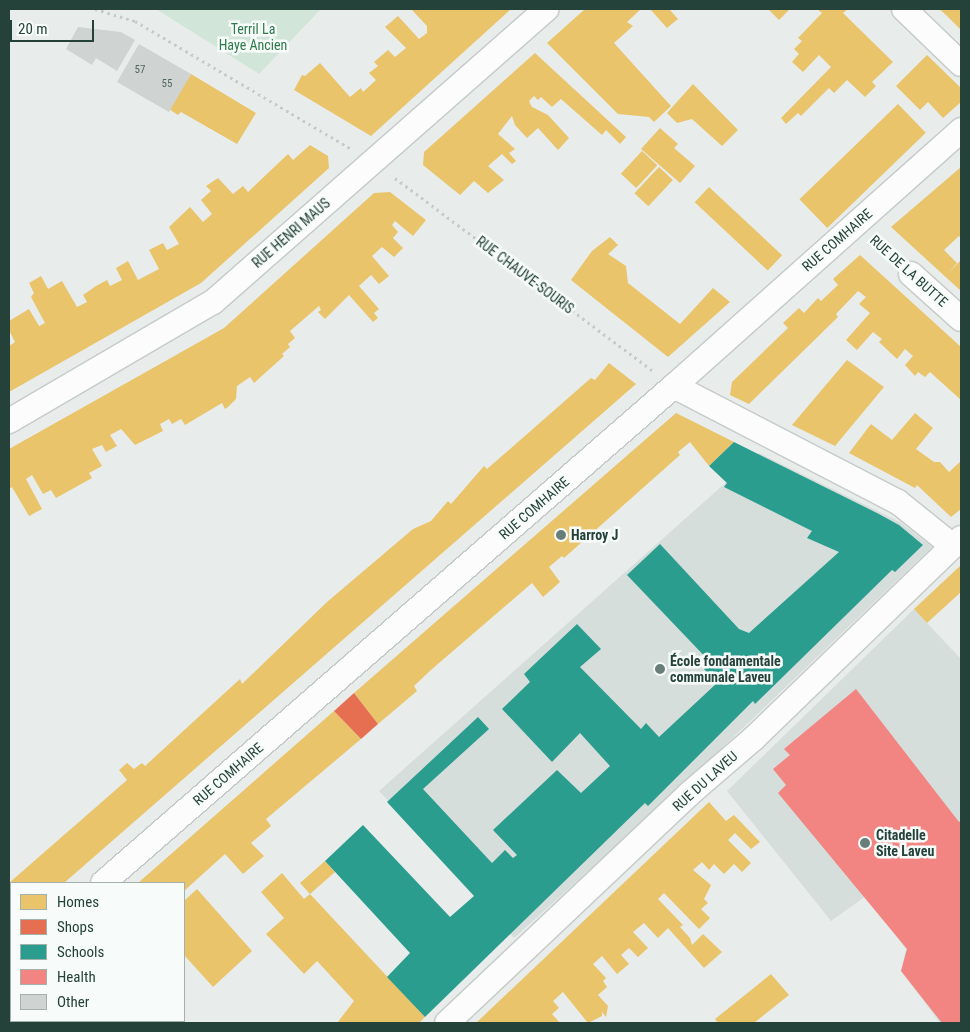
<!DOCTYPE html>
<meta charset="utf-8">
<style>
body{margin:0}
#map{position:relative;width:970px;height:1032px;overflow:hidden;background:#e8edeb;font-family:"Roboto Condensed",sans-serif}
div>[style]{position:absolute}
.built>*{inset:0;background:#d6dedb}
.green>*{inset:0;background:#d1e6d8}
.homes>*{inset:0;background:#e9c46a;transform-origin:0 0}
.shops>*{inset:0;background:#e76f51}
.schools>*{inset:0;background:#2a9d8f}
.health>*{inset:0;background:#f28482}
.building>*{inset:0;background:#cfd4d2;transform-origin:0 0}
.path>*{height:3px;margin-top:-1.5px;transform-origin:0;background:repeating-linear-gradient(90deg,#c3ccca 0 2.5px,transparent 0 6.5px)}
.roads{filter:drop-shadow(1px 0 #c5cac8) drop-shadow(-1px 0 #c5cac8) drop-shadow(0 1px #c5cac8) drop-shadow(0 -1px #c5cac8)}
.street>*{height:24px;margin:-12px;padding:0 12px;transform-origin:12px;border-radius:12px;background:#fcfcfc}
.dots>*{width:14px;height:14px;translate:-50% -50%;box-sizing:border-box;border:2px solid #f7fbf9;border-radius:50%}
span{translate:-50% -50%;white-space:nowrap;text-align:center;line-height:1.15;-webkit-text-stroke:5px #f7fbf9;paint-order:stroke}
.number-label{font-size:11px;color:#506761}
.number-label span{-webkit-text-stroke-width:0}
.park-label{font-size:14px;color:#2d7a4b}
.street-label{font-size:14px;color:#24423a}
.poi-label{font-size:14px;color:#24423a;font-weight:700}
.left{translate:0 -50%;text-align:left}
.frame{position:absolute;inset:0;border:10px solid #24423a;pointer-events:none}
.legend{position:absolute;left:10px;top:882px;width:175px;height:140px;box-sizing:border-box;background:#f7fbf9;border:1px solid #a3b1ad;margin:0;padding:6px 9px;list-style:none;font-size:15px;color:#24423a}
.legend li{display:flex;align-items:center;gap:10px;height:25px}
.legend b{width:25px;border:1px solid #a3b1ad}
.scale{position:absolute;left:10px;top:20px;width:84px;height:22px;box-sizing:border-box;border:2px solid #24423a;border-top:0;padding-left:6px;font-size:15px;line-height:18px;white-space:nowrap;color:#24423a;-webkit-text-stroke:4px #f7fbf9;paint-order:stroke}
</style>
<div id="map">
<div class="built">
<div style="clip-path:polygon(759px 453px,900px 522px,932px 547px,676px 792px,514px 938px,379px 791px)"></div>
<div style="clip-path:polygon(914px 609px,961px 659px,961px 1023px,940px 1023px,901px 971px,906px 949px,866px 896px,831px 921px,727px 791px)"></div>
</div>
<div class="green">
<div style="clip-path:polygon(156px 9px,321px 9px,259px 74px)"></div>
</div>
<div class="homes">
<div style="clip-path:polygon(411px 9px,511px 9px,371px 136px,294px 90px,302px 75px,305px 76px,320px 63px,350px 97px,361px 88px,363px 92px,376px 80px,369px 73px,378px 66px,374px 62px,388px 50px,395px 57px,406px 48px,385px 27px,398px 16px,419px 39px,427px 33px,427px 26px)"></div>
<div style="clip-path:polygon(585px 9px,641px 9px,627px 22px,633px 26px,614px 43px,671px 106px,654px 122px,649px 117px,618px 114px,547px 43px)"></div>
<div style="clip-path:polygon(650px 9px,669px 9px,678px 19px,667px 28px)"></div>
<div style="clip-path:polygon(768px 9px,790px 9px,779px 20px)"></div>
<div style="clip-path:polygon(817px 9px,848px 9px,843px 13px,893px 62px,872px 82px,876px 86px,865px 97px,847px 80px,834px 93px,829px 88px,801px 116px,798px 113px,786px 124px,781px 118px,831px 67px,819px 55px,803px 72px,792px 62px,799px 54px,794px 49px,802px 41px,798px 38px,822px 13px)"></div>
<div style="clip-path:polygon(939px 9px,961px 9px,961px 30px,945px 14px)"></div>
<div style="clip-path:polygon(535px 53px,626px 137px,620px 144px,606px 130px,602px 135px,561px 99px,552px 107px,541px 97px,538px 100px,534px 96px,529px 101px,532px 107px,548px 115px,569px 138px,558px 150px,538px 128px,527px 138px,515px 125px,512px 116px,498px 134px,515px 149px,509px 153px,516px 161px,512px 164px,502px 154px,488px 166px,504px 180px,488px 193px,474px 181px,460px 195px,423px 165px,424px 152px)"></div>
<div style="clip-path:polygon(927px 55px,961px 88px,961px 102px,943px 118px,928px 102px,920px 110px,896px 86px)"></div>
<div style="clip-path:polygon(191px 74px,256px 113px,237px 144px,181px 112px,178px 115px,169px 109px)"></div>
<div style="clip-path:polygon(693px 84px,738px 130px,722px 146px,692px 119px,677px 123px,667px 113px)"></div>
<div style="left:898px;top:104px;width:40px;height:137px;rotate:46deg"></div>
<div style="clip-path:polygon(660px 128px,678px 144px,674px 148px,695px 166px,680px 183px,641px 149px)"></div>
<div style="clip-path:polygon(310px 145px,328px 156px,329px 168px,201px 283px,9px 392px,9px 346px,15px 342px,9px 330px,9px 321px,29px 309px,39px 326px,45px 323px,31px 297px,34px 293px,29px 283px,41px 276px,48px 289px,62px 281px,77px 307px,87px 302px,83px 295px,96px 286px,107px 280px,110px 286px,122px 280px,116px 268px,128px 261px,138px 280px,159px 269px,149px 250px,163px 243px,167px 250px,179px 244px,169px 227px,190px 207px,203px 222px,212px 214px,201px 200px,211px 191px,206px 186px,218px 178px,233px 194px,243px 186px,248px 192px,288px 154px,293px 160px)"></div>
<div style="left:642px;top:151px;width:21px;height:31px;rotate:43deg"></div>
<div style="left:659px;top:167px;width:19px;height:36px;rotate:43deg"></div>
<div style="clip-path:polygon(961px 167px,961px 239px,959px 236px,944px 250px,957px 263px,949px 272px,961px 260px,961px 291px,891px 227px)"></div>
<div style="left:709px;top:187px;width:100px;height:21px;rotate:43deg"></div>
<div style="clip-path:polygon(390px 192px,426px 220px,413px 236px,395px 221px,392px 225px,398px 232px,393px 238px,403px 248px,394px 257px,382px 247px,372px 256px,389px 276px,379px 284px,371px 275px,359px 286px,379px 309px,374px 313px,378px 318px,373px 322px,349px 295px,325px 319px,318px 312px,321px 310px,319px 306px,290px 331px,295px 338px,288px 344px,290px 347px,282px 354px,284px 356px,254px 383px,250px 377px,237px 386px,236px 399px,228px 407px,225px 409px,222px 403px,185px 425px,181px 419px,172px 424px,169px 419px,160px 424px,163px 431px,135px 445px,121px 429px,110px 435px,117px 446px,106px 452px,102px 445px,92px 449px,102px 466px,89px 473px,92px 478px,56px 498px,51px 490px,43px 494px,32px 475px,26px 479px,42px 509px,29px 516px,12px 487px,9px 489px,9px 449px,224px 328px,374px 193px)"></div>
<div style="clip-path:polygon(610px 237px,618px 245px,608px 254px,626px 266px,628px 283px,680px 324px,713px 288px,730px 302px,668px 357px,571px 280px,592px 251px)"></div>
<div style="clip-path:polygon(860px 255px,961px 347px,961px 400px,930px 372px,925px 377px,918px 372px,915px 376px,905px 365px,913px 356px,905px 349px,897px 359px,879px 342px,882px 339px,873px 332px,857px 350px,846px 340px,870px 313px,859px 304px,866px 297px,858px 291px,836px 314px,838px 317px,749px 404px,730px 395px,732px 382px,788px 328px,783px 323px,799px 308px,804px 313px,818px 298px,821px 301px,838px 285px,833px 279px)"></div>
<div style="clip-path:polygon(847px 360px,884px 387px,835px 446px,792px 425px)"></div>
<div style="clip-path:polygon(609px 363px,636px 384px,64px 883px,11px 883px,9px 931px,9px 883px,127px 780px,119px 770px,127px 763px,134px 769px,142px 763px,145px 766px,240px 679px,242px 684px,327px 602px,413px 529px,431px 521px,448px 501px,451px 504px,484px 466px,487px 469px,591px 378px,595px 380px)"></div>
<div style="clip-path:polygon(676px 413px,734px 442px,709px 466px,690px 442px,678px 452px,680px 455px,564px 558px,562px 556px,549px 567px,560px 582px,543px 597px,532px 583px,432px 669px,414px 686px,417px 691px,378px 724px,354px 693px)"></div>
<div style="clip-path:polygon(915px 413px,933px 428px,916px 449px,934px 462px,940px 462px,949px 472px,961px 461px,961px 509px,951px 517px,917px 485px,915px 488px,849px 453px,871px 424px,892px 440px)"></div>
<div style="clip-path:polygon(961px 565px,961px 592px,927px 623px,914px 609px)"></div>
<div style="clip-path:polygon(334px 711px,361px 739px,266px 819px,271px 826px,251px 843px,264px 856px,243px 874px,225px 854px,184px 891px,184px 883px,138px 883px)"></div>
<div style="clip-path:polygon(709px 802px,726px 821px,734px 815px,760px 842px,751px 849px,735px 833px,728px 840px,751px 863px,742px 872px,734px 864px,724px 874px,714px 864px,709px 870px,702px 862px,693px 870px,711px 885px,704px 899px,708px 903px,701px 909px,710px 918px,699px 929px,664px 893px,658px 899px,683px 925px,680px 927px,690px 938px,692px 945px,703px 934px,722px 952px,704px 968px,668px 928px,658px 938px,644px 923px,633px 932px,648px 948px,638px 957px,629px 948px,621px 955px,629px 964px,617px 974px,602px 956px,593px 964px,606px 978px,603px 981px,607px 987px,598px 995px,608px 1006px,606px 1017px,602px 1012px,602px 1016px,588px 1023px,563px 992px,553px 1001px,559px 1008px,552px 1014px,560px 1023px,476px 1023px)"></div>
<div style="clip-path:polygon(325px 861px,335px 872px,310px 894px,425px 1017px,419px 1023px,337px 1023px,354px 1001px,317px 961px,304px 974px,266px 934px,284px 918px,261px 892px,282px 873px,304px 899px,310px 894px,300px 883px)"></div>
<div style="clip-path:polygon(197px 889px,252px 951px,213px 987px,184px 955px,184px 901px)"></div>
<div style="clip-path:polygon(771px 974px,789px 995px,754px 1023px,718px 1023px,715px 1019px)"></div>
<div style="clip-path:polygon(11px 995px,11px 1021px,35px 1021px,32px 1023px,9px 1023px)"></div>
</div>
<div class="shops">
<div style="clip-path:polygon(354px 693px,378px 724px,361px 739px,334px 711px)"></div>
</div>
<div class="schools">
<div style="clip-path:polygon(734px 442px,877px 513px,899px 525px,923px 545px,895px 572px,892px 570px,755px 704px,753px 701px,648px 806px,645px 803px,425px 1017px,387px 977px,410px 953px,325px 861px,363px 825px,450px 917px,474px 896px,387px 802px,478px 717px,489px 729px,423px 789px,492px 863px,505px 850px,513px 858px,517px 855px,493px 830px,557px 770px,581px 793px,610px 766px,580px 733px,552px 762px,502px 709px,530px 682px,524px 674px,577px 624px,601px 649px,580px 667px,641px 729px,646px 723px,659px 737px,717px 683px,704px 669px,711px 663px,627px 575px,660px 544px,739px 629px,749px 633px,839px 552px,807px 538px,812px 531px,724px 487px,727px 483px,709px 466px)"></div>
</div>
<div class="health">
<div style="clip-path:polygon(856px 689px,959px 822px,961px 820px,961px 1023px,942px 1023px,901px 971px,907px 949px,778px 793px,786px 785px,773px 769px,790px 755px,784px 749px)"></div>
</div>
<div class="building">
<div style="clip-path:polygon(78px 27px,121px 32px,135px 40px,117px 71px,96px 58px,92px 65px,66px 49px)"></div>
<div style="left:139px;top:44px;width:60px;height:44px;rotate:30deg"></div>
</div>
<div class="path">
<div style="left:95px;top:9px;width:42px;rotate:16.7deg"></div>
<div style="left:135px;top:21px;width:250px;rotate:30.6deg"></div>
<div style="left:395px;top:178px;width:321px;rotate:36.8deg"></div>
<div style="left:875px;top:241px;width:24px;rotate:42deg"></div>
</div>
<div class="roads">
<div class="street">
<div style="left:904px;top:9px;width:79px;rotate:44deg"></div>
<div style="left:911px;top:274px;width:67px;rotate:42deg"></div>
<div style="left:674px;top:386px;width:252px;rotate:27.4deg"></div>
<div style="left:898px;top:502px;width:70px;rotate:38.7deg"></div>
<div style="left:9px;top:421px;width:236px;rotate:-30.3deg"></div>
<div style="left:213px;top:302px;width:444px;rotate:-41.3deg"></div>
<div style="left:103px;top:883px;width:757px;rotate:-41.04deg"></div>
<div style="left:674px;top:386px;width:385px;rotate:-41.7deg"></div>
<div style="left:9px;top:965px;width:3px;rotate:-45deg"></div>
<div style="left:447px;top:1023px;width:333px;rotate:-43.4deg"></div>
<div style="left:689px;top:794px;width:86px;rotate:-40.7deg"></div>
<div style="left:754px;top:738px;width:288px;rotate:-44deg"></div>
</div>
</div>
<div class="dots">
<div style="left:561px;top:535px;background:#697e78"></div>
<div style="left:660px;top:669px;background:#697e78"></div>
<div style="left:865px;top:843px;background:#697e78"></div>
</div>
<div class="number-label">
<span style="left:140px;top:70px">57</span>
<span style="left:167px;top:84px">55</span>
</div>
<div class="park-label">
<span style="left:253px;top:37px">Terril La<br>Haye Ancien</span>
</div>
<div class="street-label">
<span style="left:291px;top:233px;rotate:-41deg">RUE HENRI MAUS</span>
<span style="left:837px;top:240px;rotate:-41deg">RUE COMHAIRE</span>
<span style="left:909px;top:271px;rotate:42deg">RUE DE LA BUTTE</span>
<span style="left:525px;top:275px;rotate:37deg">RUE CHAUVE-SOURIS</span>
<span style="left:534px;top:508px;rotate:-41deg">RUE COMHAIRE</span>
<span style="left:228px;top:774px;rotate:-41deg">RUE COMHAIRE</span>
<span style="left:705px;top:781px;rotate:-42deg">RUE DU LAVEU</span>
</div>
<div class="poi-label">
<span class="left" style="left:571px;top:535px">Harroy J</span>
<span class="left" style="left:670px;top:669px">École fondamentale<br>communale Laveu</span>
<span class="left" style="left:876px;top:843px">Citadelle<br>Site Laveu</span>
</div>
<div class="frame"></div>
<ul class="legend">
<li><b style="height:14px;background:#e9c46a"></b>Homes</li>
<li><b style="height:14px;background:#e76f51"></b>Shops</li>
<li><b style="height:14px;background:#2a9d8f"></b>Schools</li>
<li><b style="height:14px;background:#f28482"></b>Health</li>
<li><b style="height:14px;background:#cfd4d2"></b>Other</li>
</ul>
<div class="scale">20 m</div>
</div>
